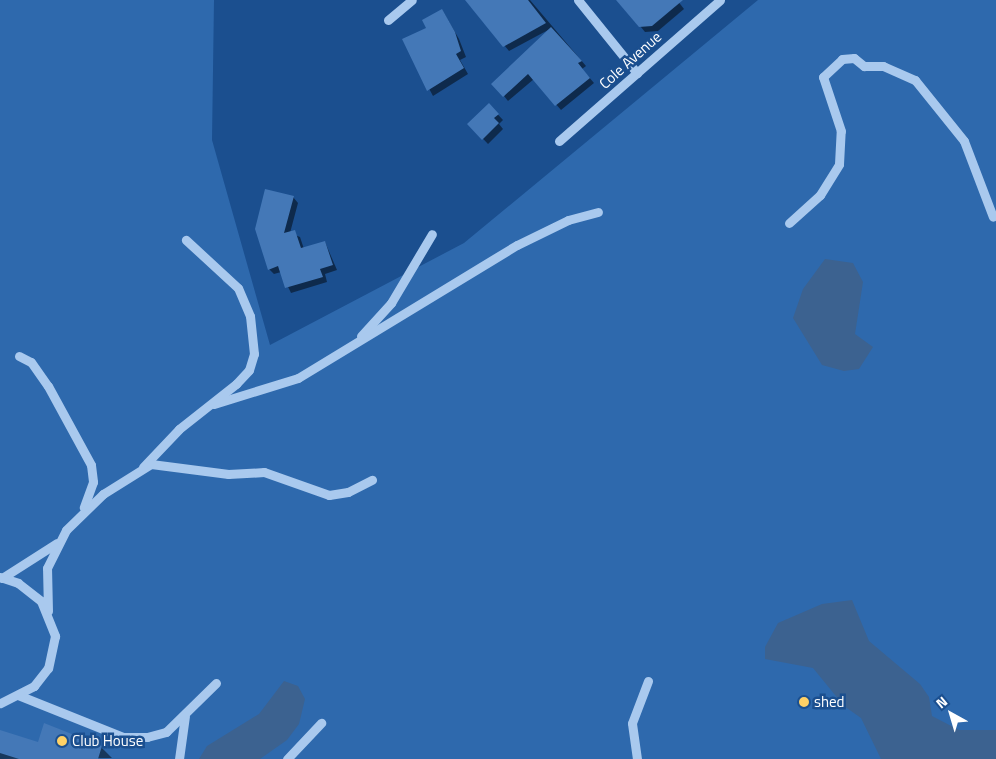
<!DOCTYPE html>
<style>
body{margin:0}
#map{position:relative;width:996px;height:759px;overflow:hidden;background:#1b4f8f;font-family:"Titillium Web",sans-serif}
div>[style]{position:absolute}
.green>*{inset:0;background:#2e69ad}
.water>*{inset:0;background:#3c6290}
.shadow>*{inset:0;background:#0007}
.building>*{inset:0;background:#4478b7}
.minor>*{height:9px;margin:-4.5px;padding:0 4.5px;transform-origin:4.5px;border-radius:4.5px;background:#a9c9ee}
.dots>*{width:14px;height:14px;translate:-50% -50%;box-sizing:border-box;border:2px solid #1b4f8f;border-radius:50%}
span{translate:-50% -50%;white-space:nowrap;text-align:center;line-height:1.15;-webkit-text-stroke:5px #1b4f8f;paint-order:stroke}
.street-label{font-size:15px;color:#fff}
.poi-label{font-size:15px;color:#fff}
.left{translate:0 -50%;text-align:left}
.north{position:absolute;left:926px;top:689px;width:50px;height:50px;-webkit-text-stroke:4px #1b4f8f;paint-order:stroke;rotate:321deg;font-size:14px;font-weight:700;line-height:20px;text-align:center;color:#fff}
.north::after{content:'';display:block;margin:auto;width:18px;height:22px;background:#fff;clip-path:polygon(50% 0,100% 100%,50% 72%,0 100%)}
</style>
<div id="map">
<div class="green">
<div style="clip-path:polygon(0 0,214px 0,212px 140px,270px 345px,464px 243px,758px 0,996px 0,996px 759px,0 759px)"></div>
</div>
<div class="water">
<div style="clip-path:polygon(825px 259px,853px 263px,863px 282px,855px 334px,873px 347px,859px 369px,844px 371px,822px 365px,793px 318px,803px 289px)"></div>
<div style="clip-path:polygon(852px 600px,869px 641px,920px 684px,929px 697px,932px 716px,959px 730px,996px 730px,996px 759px,881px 759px,861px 718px,844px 706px,813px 668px,765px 659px,765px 647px,778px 623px,822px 604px)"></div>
<div style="clip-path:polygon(284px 681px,298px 686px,305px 699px,299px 724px,287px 740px,260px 759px,199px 759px,207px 746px,259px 714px)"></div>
</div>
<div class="shadow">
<div style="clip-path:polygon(467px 0,530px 0,586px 66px,582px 69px,594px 83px,561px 110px,534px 79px,508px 101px,504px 96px,550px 29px,509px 51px)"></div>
<div style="clip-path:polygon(619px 0,677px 0,684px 9px,658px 31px,645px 32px)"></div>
<div style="clip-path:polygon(442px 10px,459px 39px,466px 57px,460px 60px,468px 74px,433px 96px,403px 40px,428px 28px)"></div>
<div style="clip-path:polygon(489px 105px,503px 120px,499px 124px,503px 129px,488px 144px,469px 124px)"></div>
<div style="clip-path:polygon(293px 197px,298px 203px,290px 233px,300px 237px,304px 249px,325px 242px,337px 270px,325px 274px,327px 282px,291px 293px,281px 272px,274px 274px,269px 269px)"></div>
<div style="clip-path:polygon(0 731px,38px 743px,101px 747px,112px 758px,0 759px)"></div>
</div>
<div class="building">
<div style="clip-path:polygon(465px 0,528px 0,546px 23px,503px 47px)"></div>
<div style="clip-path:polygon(616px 0,683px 0,652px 26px,639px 27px)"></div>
<div style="clip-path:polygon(442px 9px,455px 32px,461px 51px,456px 54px,464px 68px,427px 91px,402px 39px,426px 28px,422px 20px)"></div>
<div style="clip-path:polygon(551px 27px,582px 61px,578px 63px,590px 78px,555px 106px,528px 74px,503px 97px,491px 84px)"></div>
<div style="clip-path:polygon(489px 103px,499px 114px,494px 118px,499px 123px,482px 140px,467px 124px)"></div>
<div style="clip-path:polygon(265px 189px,294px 196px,284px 233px,295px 230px,301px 248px,325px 241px,333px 265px,320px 269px,323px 277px,285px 288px,278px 266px,268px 270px,255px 229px)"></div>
<div style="clip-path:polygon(44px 723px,102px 746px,98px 759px,19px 759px,0 753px,0 730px,38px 742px)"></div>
</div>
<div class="minor">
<div style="left:578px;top:0;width:94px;rotate:51.1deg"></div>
<div style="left:388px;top:20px;width:31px;rotate:-40deg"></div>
<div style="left:559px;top:141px;width:214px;rotate:-41.2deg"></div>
<div style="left:789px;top:223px;width:42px;rotate:-42.1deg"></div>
<div style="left:820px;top:195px;width:36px;rotate:-58deg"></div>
<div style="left:839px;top:164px;width:33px;rotate:-87deg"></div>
<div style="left:841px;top:131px;width:57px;rotate:-108.4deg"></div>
<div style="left:823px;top:77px;width:26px;rotate:-43deg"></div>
<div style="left:842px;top:59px;width:12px;rotate:-5deg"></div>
<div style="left:854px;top:58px;width:13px;rotate:39deg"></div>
<div style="left:864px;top:66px;width:19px"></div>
<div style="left:883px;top:66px;width:35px;rotate:24deg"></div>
<div style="left:915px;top:80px;width:78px;rotate:51.2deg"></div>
<div style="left:964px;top:141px;width:81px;rotate:69.1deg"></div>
<div style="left:361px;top:336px;width:45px;rotate:-47.7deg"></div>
<div style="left:391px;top:303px;width:80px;rotate:-59.3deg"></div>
<div style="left:19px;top:356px;width:13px;rotate:27deg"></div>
<div style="left:31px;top:362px;width:29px;rotate:55deg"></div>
<div style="left:48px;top:386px;width:90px;rotate:61.4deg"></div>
<div style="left:91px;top:465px;width:17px;rotate:83deg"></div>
<div style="left:93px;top:482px;width:27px;rotate:110deg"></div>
<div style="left:214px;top:404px;width:88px;rotate:-17.2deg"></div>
<div style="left:298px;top:378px;width:256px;rotate:-31.3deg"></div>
<div style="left:517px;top:245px;width:57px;rotate:-26.1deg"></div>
<div style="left:568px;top:220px;width:31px;rotate:-15deg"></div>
<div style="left:143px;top:467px;width:52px;rotate:-46.5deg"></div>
<div style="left:179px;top:429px;width:73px;rotate:-38.3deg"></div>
<div style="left:236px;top:384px;width:19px;rotate:-47deg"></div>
<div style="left:249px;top:370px;width:17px;rotate:-73deg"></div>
<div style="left:254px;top:354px;width:38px;rotate:-96deg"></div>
<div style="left:250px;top:316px;width:30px;rotate:-113deg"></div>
<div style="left:238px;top:288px;width:71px;rotate:-137.3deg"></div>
<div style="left:0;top:577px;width:19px;rotate:18deg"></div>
<div style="left:18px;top:583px;width:29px;rotate:38deg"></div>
<div style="left:41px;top:601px;width:38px;rotate:68deg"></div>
<div style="left:55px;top:636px;width:33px;rotate:102deg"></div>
<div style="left:48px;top:668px;width:23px;rotate:128deg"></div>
<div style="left:34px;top:686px;width:38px;rotate:153deg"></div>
<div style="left:2px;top:578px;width:65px;rotate:-32.5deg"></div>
<div style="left:48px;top:611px;width:43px;rotate:-91.3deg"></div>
<div style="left:47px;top:568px;width:42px;rotate:-63.4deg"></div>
<div style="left:66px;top:530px;width:52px;rotate:-44.2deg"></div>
<div style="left:103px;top:494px;width:57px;rotate:-32deg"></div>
<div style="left:151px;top:464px;width:78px;rotate:7.4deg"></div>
<div style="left:228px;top:474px;width:36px;rotate:-3deg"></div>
<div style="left:264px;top:472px;width:69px;rotate:19.5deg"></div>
<div style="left:329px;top:495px;width:19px;rotate:-9deg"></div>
<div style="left:348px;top:492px;width:27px;rotate:-27deg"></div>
<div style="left:18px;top:695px;width:113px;rotate:21.8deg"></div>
<div style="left:123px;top:737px;width:24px"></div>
<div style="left:147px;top:737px;width:20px;rotate:-15deg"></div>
<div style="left:166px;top:732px;width:70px;rotate:-44.4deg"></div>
<div style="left:179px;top:759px;width:43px;rotate:-82.1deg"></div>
<div style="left:287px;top:759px;width:50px;rotate:-46.6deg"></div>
<div style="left:637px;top:759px;width:36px;rotate:-98deg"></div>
<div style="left:632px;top:723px;width:45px;rotate:-69.1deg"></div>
</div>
<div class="dots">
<div style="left:804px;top:702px;background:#ffd166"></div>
<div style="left:62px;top:741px;background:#ffd166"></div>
</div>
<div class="street-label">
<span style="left:630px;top:60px;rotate:-42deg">Cole Avenue</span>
</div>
<div class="poi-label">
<span class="left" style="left:814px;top:702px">shed</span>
<span class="left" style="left:72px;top:741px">Club House</span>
</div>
<div class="north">N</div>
</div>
